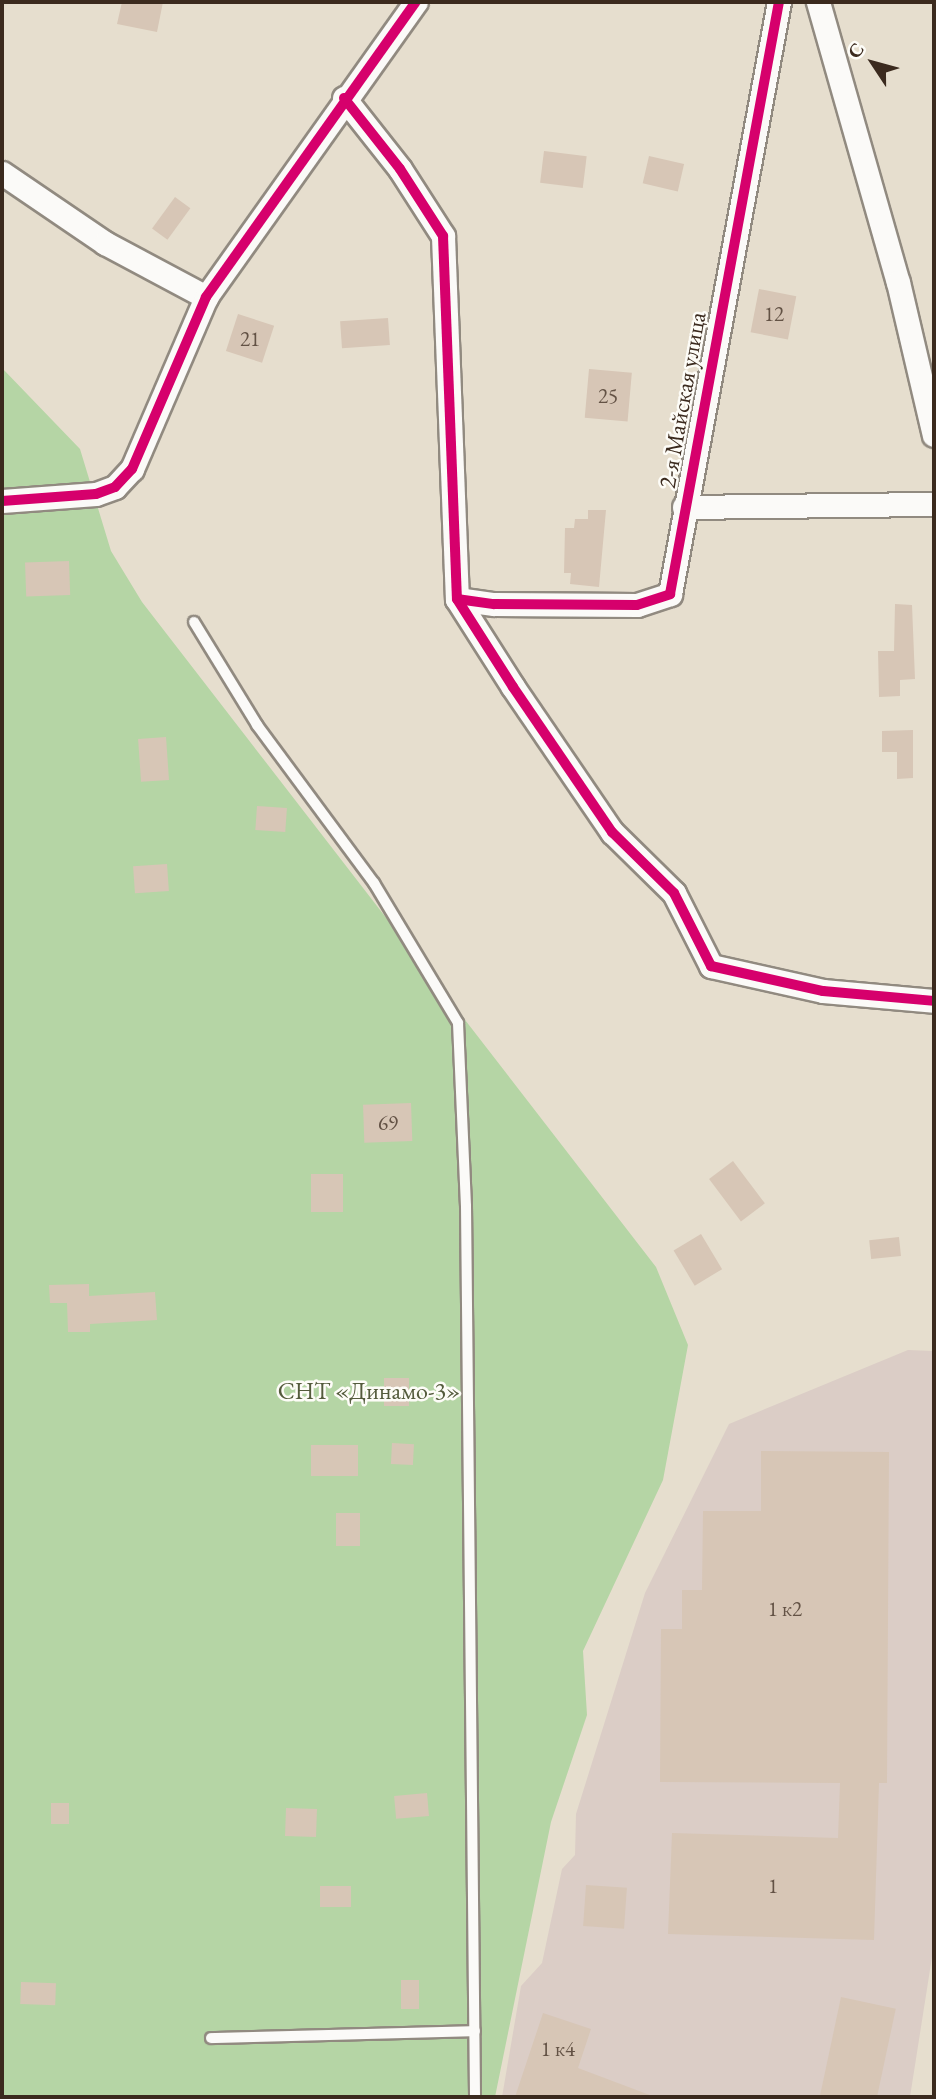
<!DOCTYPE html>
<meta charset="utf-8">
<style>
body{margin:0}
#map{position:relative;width:936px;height:2099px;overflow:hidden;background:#e6dece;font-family:"EB Garamond",serif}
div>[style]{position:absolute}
.industrial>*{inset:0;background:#dbcdc6}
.green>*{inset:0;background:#b5d5a5}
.building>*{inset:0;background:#d7c6b6;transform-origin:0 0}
.roads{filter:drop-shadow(2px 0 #918a80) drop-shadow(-2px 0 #918a80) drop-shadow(0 2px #918a80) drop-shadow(0 -2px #918a80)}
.service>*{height:10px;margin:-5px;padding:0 5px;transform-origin:5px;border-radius:5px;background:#fbfaf8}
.minor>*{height:23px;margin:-11.5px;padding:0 11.5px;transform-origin:11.5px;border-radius:11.5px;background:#fbfaf8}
.cycleway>*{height:10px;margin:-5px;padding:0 5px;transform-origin:5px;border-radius:5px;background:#d6006c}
span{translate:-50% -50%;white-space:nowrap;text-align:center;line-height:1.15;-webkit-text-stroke:5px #fdfcf7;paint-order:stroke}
.number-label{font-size:21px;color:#635245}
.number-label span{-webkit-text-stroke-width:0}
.street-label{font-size:24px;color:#3b2a1e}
.park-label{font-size:24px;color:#545b3c}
.frame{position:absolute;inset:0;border:4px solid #3b2a1e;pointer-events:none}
.north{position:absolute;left:838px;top:28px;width:70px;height:70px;-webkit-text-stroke:5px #fdfcf7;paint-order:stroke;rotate:306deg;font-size:19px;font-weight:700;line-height:28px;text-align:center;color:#3b2a1e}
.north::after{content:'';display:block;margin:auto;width:24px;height:32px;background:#3b2a1e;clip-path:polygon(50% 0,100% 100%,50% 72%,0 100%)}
</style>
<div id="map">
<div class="industrial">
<div style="clip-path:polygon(908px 1350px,933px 1351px,932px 1957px,910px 2097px,502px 2097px,521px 1986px,542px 1963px,562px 1869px,575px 1855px,576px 1814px,645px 1593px,729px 1424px)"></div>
</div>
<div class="green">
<div style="clip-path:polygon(2px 368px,80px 449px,111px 551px,142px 602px,656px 1267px,688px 1345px,663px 1480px,583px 1651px,587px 1715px,551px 1822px,495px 2097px,2px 2097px)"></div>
</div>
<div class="building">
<div style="clip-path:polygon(122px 2px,163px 2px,157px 32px,117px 24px)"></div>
<div style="left:544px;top:151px;width:43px;height:32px;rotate:7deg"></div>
<div style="left:649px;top:156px;width:36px;height:28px;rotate:13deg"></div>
<div style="left:175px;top:197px;width:19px;height:39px;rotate:36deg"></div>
<div style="left:759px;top:289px;width:38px;height:44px;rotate:11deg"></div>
<div style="left:238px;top:314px;width:38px;height:39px;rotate:18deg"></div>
<div style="left:388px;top:318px;width:27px;height:48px;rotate:86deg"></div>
<div style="left:589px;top:369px;width:43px;height:49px;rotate:5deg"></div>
<div style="clip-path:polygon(588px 510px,606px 510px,599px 587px,570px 584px,571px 573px,564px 573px,565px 528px,574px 528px,575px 519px,588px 519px)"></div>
<div style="left:69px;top:561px;width:34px;height:44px;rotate:88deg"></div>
<div style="clip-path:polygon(895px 604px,912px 605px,915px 679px,900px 680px,900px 696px,879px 697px,878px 651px,894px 651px)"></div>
<div style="clip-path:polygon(913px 730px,913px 778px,897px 779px,897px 752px,882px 752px,882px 731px)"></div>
<div style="left:166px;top:737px;width:43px;height:28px;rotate:86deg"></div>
<div style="left:257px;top:806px;width:30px;height:24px;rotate:4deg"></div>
<div style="left:167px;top:864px;width:27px;height:34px;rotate:86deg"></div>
<div style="left:411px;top:1103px;width:38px;height:48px;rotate:88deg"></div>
<div style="left:733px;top:1161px;width:53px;height:30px;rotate:53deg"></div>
<div style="left:311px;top:1174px;width:32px;height:38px"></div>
<div style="left:701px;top:1234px;width:41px;height:32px;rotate:59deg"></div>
<div style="left:899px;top:1237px;width:19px;height:30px;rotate:84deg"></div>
<div style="clip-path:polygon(89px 1284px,89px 1296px,155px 1292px,157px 1320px,90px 1324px,90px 1332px,68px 1332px,67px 1303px,50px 1303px,49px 1285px)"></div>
<div style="left:384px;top:1378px;width:25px;height:28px"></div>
<div style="left:392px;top:1443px;width:22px;height:21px;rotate:3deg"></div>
<div style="left:311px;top:1445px;width:47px;height:31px"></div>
<div style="clip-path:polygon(761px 1451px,889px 1452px,887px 1783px,879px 1783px,874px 1940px,668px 1934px,672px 1833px,838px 1838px,840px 1783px,660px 1782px,661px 1629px,682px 1629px,682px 1590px,702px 1590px,703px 1511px,761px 1511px)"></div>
<div style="left:336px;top:1513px;width:24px;height:33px"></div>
<div style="left:427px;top:1793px;width:23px;height:33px;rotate:85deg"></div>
<div style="left:51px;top:1803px;width:18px;height:21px"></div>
<div style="left:286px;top:1808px;width:31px;height:28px;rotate:2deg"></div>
<div style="left:586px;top:1885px;width:41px;height:41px;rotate:4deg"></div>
<div style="left:320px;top:1886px;width:31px;height:21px"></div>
<div style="left:401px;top:1980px;width:18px;height:29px"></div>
<div style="left:21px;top:1982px;width:35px;height:22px;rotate:2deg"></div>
<div style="left:841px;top:1997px;width:56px;height:102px;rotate:12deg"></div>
<div style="clip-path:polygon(543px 2013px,591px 2029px,578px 2068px,655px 2097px,515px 2097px)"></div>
</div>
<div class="roads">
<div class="service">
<div style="left:194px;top:622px;width:121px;rotate:58.5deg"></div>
<div style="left:257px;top:725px;width:197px;rotate:53.5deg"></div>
<div style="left:374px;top:883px;width:163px;rotate:59deg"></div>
<div style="left:458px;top:1023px;width:183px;rotate:87.5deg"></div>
<div style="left:466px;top:1206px;width:891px;rotate:89.42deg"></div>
<div style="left:211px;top:2038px;width:264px;rotate:-1.5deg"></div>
</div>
<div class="minor">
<div style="left:818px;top:2px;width:291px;rotate:74.1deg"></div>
<div style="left:898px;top:282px;width:157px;rotate:76.8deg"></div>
<div style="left:344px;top:98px;width:90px;rotate:51.7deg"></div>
<div style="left:400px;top:169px;width:80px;rotate:57.3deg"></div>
<div style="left:443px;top:236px;width:363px;rotate:87.8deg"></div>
<div style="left:457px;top:599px;width:104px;rotate:57.5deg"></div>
<div style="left:513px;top:687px;width:176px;rotate:55.7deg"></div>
<div style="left:612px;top:832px;width:87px;rotate:44.5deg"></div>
<div style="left:674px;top:893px;width:82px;rotate:63.1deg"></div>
<div style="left:711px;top:966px;width:115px;rotate:12.6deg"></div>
<div style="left:823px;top:991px;width:111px;rotate:5.1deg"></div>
<div style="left:2px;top:173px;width:125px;rotate:34.2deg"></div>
<div style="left:105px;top:243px;width:115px;rotate:28.1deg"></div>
<div style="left:2px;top:501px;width:94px;rotate:-4.3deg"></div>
<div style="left:96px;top:494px;width:20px;rotate:-20deg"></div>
<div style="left:115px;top:487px;width:25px;rotate:-47deg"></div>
<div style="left:132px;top:469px;width:187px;rotate:-66.7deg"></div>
<div style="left:206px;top:297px;width:362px;rotate:-54.6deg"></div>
<div style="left:684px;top:507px;width:250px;rotate:-0.7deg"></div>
<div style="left:457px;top:599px;width:37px;rotate:8deg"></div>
<div style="left:494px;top:604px;width:143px;rotate:0.4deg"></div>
<div style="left:637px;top:605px;width:35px;rotate:-18deg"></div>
<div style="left:670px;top:594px;width:602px;rotate:-79.57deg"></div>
</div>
</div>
<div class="cycleway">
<div style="left:344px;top:98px;width:90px;rotate:51.7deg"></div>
<div style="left:400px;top:169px;width:80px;rotate:57.3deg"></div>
<div style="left:443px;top:236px;width:363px;rotate:87.8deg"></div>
<div style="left:457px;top:599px;width:104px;rotate:57.5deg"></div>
<div style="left:513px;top:687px;width:176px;rotate:55.7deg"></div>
<div style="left:612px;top:832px;width:87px;rotate:44.5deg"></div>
<div style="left:674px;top:893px;width:82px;rotate:63.1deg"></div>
<div style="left:711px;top:966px;width:115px;rotate:12.6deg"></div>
<div style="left:823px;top:991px;width:111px;rotate:5.1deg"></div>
<div style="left:2px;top:501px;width:94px;rotate:-4.3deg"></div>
<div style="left:96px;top:494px;width:20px;rotate:-20deg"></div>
<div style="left:115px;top:487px;width:25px;rotate:-47deg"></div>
<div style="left:132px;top:469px;width:187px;rotate:-66.7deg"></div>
<div style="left:206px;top:297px;width:362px;rotate:-54.6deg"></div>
<div style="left:457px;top:599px;width:37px;rotate:8deg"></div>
<div style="left:494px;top:604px;width:143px;rotate:0.4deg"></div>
<div style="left:637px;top:605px;width:35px;rotate:-18deg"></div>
<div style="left:670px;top:594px;width:602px;rotate:-79.57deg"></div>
</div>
<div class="number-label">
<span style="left:774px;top:314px">12</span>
<span style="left:250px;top:339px">21</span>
<span style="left:608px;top:396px">25</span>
<span style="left:388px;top:1123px">69</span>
<span style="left:785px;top:1609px">1 к2</span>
<span style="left:773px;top:1886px">1</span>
<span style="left:558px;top:2049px">1 к4</span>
</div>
<div class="street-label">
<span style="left:682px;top:400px;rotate:-80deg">2-я Майская улица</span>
</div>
<div class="park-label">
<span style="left:369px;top:1391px">СНТ «Динамо-3»</span>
</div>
<div class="frame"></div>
<div class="north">С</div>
</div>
